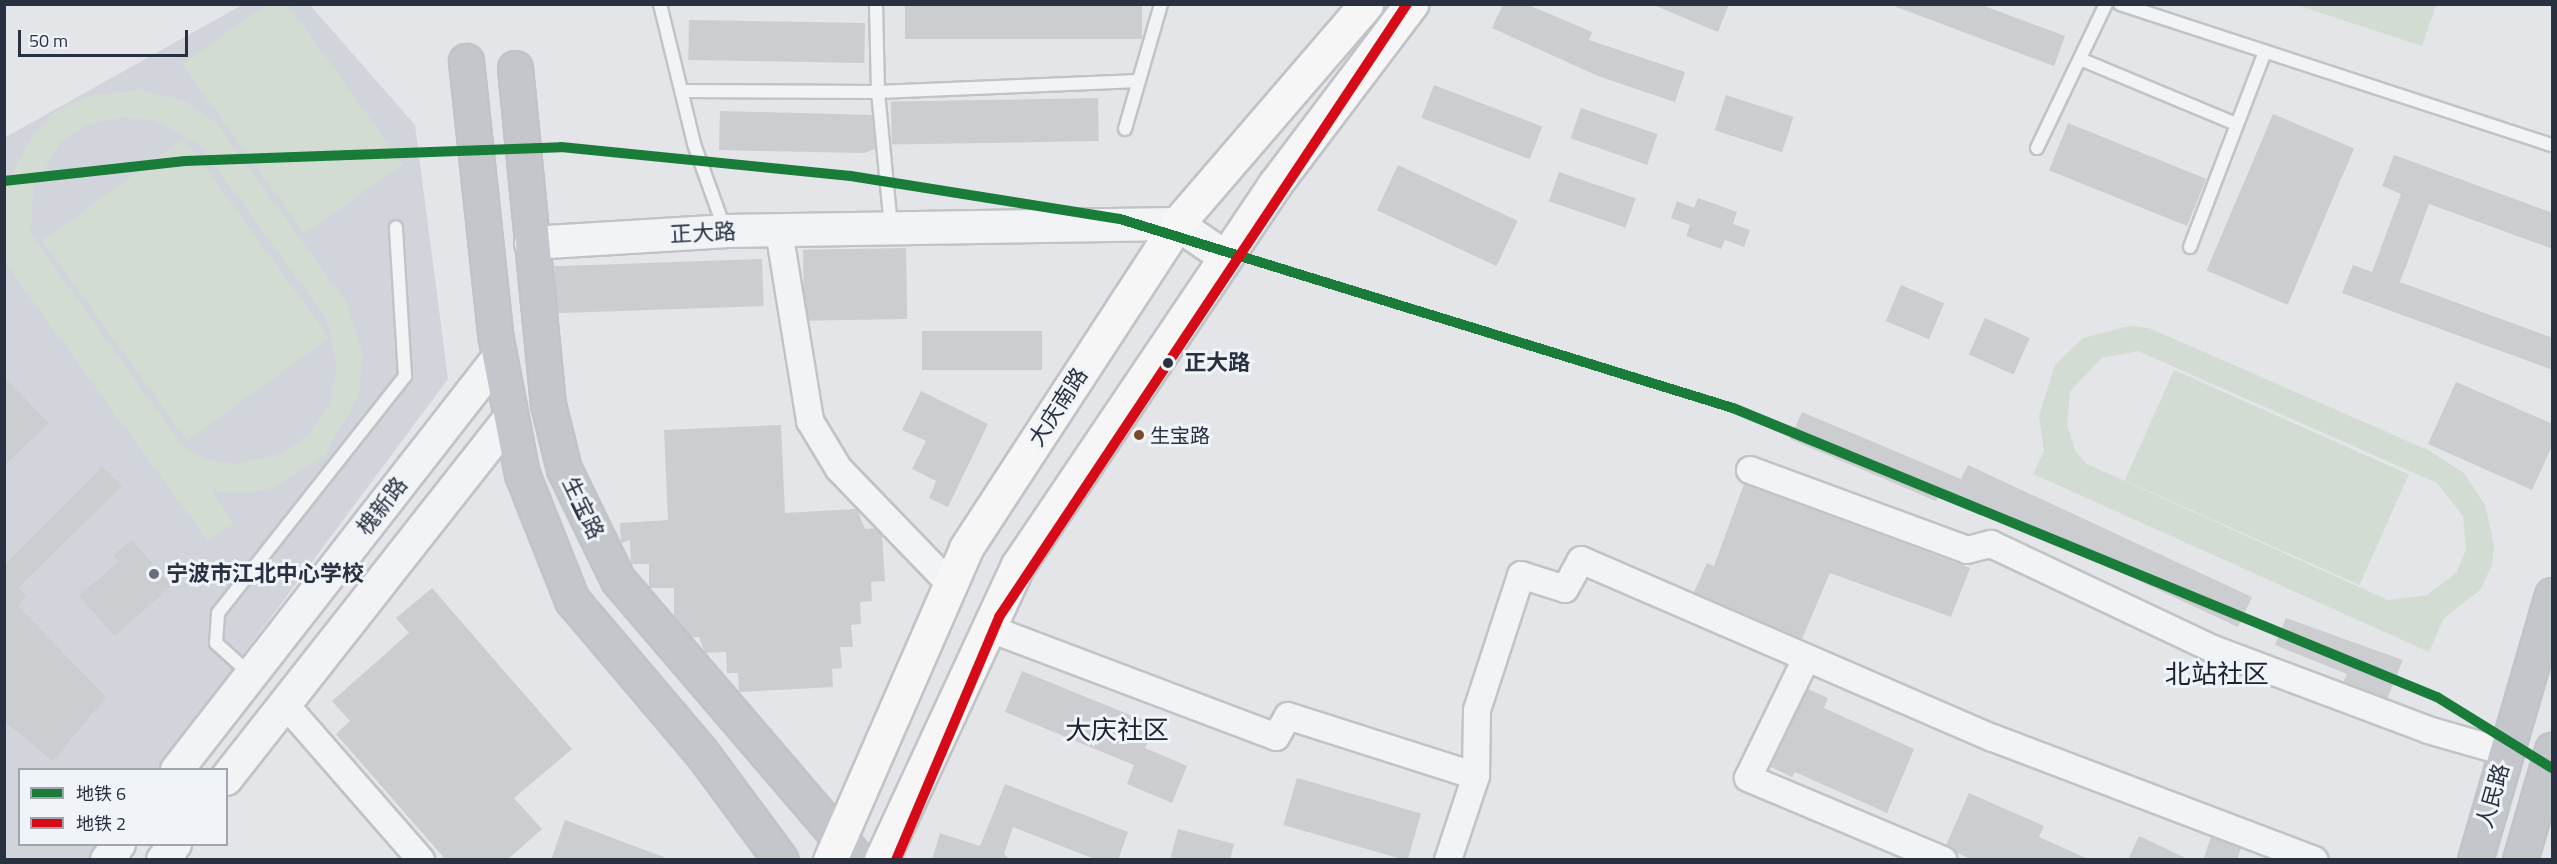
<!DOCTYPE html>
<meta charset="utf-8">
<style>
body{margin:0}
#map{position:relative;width:2557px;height:864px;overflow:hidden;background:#e3e5e8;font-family:"Titillium Web","Noto Sans SC",sans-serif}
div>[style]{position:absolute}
.built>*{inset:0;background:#d1d4db}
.green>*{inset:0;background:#d3dcd3;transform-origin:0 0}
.building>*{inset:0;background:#cbcdd0;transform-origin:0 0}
.roads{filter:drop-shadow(2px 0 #c1c3c6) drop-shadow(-2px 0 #c1c3c6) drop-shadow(0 2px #c1c3c6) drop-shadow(0 -2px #c1c3c6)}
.service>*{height:12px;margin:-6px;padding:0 6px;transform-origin:6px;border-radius:6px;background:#f2f3f5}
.minor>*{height:26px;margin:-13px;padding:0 13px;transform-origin:13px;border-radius:13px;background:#f2f3f5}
.tertiary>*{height:32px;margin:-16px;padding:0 16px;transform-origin:16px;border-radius:16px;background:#f2f3f5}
.secondary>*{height:33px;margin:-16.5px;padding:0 16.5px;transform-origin:16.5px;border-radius:16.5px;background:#c3c6ca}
.primary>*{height:33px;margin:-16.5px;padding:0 16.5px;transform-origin:16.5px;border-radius:16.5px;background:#f6f6f7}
.metro-1>*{height:10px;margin:-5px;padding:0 5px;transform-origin:5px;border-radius:5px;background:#197c39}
.metro-2>*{height:10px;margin:-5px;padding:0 5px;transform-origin:5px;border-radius:5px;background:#d60b17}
.dots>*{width:16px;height:16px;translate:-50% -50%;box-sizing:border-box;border:3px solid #f0f3f7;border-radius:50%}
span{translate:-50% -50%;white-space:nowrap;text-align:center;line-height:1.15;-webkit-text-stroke:6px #f0f3f7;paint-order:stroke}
.bus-label{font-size:20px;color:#293141}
.left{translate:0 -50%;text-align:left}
.street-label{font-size:22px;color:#293141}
.stop-label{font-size:22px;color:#293141;font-weight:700}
.poi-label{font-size:22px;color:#293141;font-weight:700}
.quarter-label{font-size:26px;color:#1b2332}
.frame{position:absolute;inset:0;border:6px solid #293141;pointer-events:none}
.legend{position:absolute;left:18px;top:768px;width:210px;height:78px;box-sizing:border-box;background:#f0f3f7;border:2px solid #a0a5ae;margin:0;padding:8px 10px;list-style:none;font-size:18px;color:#293141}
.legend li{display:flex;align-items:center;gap:12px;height:30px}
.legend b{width:30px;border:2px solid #a0a5ae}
.scale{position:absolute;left:18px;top:30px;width:170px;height:27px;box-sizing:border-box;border:3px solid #293141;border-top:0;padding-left:8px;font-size:18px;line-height:21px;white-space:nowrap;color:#293141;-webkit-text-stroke:4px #f0f3f7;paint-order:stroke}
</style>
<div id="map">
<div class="built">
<div style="clip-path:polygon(242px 5px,310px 5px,415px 125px,448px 379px,158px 769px,20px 770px,20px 844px,103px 845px,92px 859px,5px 859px,4px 138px)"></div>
</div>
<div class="green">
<div style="clip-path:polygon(266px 5px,288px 5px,403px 164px,305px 234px,182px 64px)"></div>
<div style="clip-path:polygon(2297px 5px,2436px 4px,2436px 5px,2422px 46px)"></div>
<div style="clip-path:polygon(evenodd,140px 90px,184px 101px,215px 122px,347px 303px,363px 354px,359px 396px,323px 457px,275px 487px,252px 493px,213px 492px,233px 524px,208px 541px,5px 263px,5px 190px,32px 135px,55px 112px,89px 96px,140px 90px,122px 117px,155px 120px,201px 146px,326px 318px,337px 366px,329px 404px,310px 433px,281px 454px,238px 464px,209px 460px,182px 446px,31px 234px,33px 189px,62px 140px,88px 125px,122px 117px)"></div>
<div style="left:184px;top:138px;width:247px;height:175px;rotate:54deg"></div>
<div style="clip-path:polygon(evenodd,2129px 326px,2149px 328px,2428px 450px,2464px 473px,2485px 505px,2494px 545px,2492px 565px,2480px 590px,2444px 618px,2429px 652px,2033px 474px,2044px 451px,2039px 416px,2055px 365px,2083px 338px,2129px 326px,2138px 351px,2437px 483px,2463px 516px,2466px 550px,2456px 573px,2427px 595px,2388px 600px,2087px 464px,2076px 452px,2067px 425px,2070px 391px,2102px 358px,2138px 351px)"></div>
<div style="left:2174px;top:370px;width:257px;height:121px;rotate:24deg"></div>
</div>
<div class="building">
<div style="left:1142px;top:4px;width:35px;height:237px;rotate:90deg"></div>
<div style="clip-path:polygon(1503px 4px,1526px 4px,1592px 32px,1589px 40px,1685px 72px,1675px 102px,1598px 76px,1492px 28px)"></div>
<div style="clip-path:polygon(1651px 4px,1729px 4px,1718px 32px)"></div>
<div style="clip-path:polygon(1979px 4px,2065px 36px,2054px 66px,1894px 6px)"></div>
<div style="left:689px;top:20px;width:176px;height:40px;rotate:1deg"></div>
<div style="left:1434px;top:85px;width:116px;height:35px;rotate:21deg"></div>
<div style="left:1726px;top:95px;width:71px;height:37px;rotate:18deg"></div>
<div style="left:1098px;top:98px;width:43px;height:207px;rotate:89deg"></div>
<div style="left:1581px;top:108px;width:81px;height:32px;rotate:19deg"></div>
<div style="clip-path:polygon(720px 111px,872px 115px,875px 149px,865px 153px,719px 150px)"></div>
<div style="left:2273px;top:114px;width:88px;height:170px;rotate:23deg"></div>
<div style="left:2068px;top:123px;width:149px;height:51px;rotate:22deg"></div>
<div style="clip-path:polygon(2394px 155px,2553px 213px,2553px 249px,2429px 204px,2400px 282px,2553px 338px,2553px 370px,2342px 293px,2353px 265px,2372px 272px,2401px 194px,2382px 186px)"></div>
<div style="left:1398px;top:165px;width:132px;height:50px;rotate:25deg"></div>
<div style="left:1559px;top:172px;width:81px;height:31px;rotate:19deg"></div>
<div style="clip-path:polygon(1698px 198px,1737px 212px,1733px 224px,1750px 230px,1744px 247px,1725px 240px,1721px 249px,1686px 236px,1690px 225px,1671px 218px,1677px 201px,1694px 208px)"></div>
<div style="left:906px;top:248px;width:71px;height:103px;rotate:89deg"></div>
<div style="left:762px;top:259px;width:47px;height:208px;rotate:88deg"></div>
<div style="left:1901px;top:285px;width:47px;height:39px;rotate:23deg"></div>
<div style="left:1985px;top:318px;width:49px;height:40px;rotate:24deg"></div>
<div style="left:1042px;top:331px;width:39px;height:120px;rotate:90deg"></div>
<div style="clip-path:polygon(4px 377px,49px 423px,4px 466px)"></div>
<div style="clip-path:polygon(2456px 382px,2553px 424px,2553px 444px,2532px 490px,2428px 444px)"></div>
<div style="clip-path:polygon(921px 391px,988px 424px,948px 507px,929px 498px,936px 481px,912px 469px,926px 441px,902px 430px)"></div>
<div style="clip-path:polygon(1802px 412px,1961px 479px,1968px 465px,2252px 597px,2238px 627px,1942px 489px,1936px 501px,1790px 439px)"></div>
<div style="clip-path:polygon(781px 425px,785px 513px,857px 509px,865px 529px,875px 528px,882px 536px,885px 581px,871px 582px,872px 601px,860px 602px,861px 624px,851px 625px,853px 647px,840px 647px,842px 668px,832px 669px,833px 687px,739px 692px,738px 673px,727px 673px,726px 652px,705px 653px,699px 637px,692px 637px,674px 616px,674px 588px,649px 588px,649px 564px,631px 564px,630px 540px,621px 543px,620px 523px,668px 520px,664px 430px)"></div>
<div style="clip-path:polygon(102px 467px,122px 486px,19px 587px,26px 596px,18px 606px,106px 697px,53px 761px,4px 721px,4px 565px)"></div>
<div style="clip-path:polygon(1744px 484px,1970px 568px,1951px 617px,1830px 573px,1802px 639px,1694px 592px,1707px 563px,1714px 566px)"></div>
<div style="clip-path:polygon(132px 540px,172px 586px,114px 636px,79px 595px,119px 562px,113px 555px)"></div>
<div style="clip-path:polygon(432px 588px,572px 749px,514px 798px,542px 829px,507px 860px,446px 860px,336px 734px,350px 721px,332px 701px,409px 633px,396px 618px)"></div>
<div style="clip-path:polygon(2286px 618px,2403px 660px,2387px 699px,2343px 682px,2347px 674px,2275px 645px)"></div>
<div style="clip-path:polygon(1022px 671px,1155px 725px,1145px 748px,1187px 766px,1172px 803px,1127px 784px,1134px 765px,1005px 712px)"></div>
<div style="clip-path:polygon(1808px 689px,1828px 698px,1824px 708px,1914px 749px,1887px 813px,1795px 772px,1792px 777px,1771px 767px)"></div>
<div style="left:1297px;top:778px;width:129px;height:49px;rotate:16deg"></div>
<div style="clip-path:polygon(1005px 784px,1128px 832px,1118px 860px,1097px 860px,1013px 827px,1004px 854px,1010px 860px,932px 860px,940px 833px,980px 846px)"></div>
<div style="clip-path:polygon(1969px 793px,2044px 826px,2039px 837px,2090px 860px,1973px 860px,1955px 852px,1946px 845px)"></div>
<div style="clip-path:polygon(565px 820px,666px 858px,666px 860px,551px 860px)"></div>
<div style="clip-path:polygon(1178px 829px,1234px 844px,1230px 860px,1170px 860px)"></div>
<div style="clip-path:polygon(2139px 836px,2190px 860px,2128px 860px)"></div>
<div style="clip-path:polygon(2211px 837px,2241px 848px,2237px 860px,2203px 860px)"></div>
</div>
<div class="roads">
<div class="service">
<div style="left:660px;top:4px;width:144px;rotate:76.3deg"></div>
<div style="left:694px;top:144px;width:91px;rotate:70.2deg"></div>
<div style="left:876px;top:4px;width:88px;rotate:88.7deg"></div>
<div style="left:878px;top:92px;width:135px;rotate:84.5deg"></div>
<div style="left:2120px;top:4px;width:454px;rotate:18.1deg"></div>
<div style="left:2080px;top:59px;width:169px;rotate:22.6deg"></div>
<div style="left:682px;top:91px;width:196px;rotate:0.3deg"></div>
<div style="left:878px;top:92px;width:261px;rotate:-2.4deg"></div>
<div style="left:1125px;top:129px;width:130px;rotate:-73.9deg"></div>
<div style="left:2037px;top:148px;width:160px;rotate:-64.4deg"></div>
<div style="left:2190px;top:247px;width:209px;rotate:-69deg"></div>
<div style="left:250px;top:674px;width:46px;rotate:-137.6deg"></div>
<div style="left:216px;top:643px;width:30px;rotate:-86deg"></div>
<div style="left:218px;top:613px;width:302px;rotate:-51.7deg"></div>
<div style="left:405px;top:376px;width:149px;rotate:-93.5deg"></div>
</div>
<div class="minor">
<div style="left:779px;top:231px;width:193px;rotate:80.7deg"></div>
<div style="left:810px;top:421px;width:56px;rotate:58.9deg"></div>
<div style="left:839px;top:469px;width:160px;rotate:46deg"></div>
<div style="left:1750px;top:470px;width:231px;rotate:20.2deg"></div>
<div style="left:1967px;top:550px;width:25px;rotate:-14deg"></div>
<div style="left:1991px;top:544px;width:246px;rotate:25.3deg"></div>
<div style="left:2213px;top:649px;width:230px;rotate:20.6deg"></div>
<div style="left:2428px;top:730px;width:80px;rotate:15.9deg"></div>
<div style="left:988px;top:628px;width:308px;rotate:20.7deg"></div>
<div style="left:1276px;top:737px;width:24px;rotate:-60deg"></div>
<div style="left:1288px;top:716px;width:197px;rotate:17.7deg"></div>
<div style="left:1806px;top:659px;width:132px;rotate:116deg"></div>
<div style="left:1748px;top:778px;width:212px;rotate:22.8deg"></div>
<div style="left:285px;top:704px;width:207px;rotate:48.9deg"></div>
<div style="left:1448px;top:860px;width:89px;rotate:-71.6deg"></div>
<div style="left:1476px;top:776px;width:66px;rotate:-89.1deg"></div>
<div style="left:1477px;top:710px;width:142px;rotate:-71.9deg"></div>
<div style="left:1521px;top:575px;width:46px;rotate:17.7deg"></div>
<div style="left:1565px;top:589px;width:33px;rotate:-61deg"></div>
<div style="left:1581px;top:560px;width:449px;rotate:23.4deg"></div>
<div style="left:1993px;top:738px;width:344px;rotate:20.8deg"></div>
</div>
<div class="tertiary">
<div style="left:531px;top:243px;width:194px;rotate:-3.5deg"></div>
<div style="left:725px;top:231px;width:452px;rotate:-0.9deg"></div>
<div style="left:1177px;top:224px;width:58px;rotate:34.5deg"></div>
<div style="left:177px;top:770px;width:524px;rotate:-52.06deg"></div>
<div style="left:226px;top:779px;width:456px;rotate:-51.8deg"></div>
<div style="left:107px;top:860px;width:20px;rotate:-53deg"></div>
<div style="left:163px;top:860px;width:20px;rotate:-53deg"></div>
</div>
<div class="secondary">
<div style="left:466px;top:61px;width:275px;rotate:83.9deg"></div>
<div style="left:495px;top:334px;width:143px;rotate:79.1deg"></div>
<div style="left:522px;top:474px;width:136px;rotate:68.4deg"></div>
<div style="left:572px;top:600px;width:199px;rotate:49.7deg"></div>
<div style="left:701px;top:752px;width:134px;rotate:53.5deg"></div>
<div style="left:515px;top:68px;width:338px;rotate:84.4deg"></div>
<div style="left:548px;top:404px;width:67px;rotate:76.2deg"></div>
<div style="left:564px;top:469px;width:123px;rotate:64.1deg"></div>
<div style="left:618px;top:580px;width:369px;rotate:49.4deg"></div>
<div style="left:2475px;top:860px;width:276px;rotate:-73.8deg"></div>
<div style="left:2520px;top:860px;width:115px;rotate:-73.8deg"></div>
</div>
<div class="primary">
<div style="left:830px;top:860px;width:340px;rotate:-66.4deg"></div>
<div style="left:966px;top:548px;width:387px;rotate:-56.9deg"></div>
<div style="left:1177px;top:224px;width:290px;rotate:-49.3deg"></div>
<div style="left:881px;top:860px;width:325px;rotate:-65.1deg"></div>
<div style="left:1018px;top:565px;width:460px;rotate:-56deg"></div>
<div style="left:1275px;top:184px;width:226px;rotate:-52.9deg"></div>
</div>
</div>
<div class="metro-1">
<div style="left:4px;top:181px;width:182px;rotate:-6.3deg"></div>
<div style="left:185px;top:161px;width:376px;rotate:-2.1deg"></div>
<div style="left:561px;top:147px;width:291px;rotate:5.7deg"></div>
<div style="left:851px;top:176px;width:272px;rotate:9.1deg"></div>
<div style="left:1120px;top:219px;width:641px;rotate:17.14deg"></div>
<div style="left:1733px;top:408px;width:761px;rotate:22.32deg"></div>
<div style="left:2437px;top:697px;width:135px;rotate:31.7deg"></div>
</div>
<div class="metro-2">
<div style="left:896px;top:860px;width:264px;rotate:-67deg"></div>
<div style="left:999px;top:617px;width:736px;rotate:-56.35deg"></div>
</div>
<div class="dots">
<div style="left:1168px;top:363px;background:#293141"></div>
<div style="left:1139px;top:435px;background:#7a4b2a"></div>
<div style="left:154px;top:574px;background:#6a707b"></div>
</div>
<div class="bus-label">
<span class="left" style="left:1150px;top:435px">生宝路</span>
</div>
<div class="street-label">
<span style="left:703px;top:233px;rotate:-3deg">正大路</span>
<span style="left:1058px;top:407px;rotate:-57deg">大庆南路</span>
<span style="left:382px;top:506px;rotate:-52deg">槐新路</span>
<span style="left:583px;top:508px;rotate:64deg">生宝路</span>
<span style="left:2493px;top:796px;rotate:-74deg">人民路</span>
</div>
<div class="stop-label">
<span class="left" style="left:1184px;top:363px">正大路</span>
</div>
<div class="poi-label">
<span class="left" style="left:166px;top:574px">宁波市江北中心学校</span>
</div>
<div class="quarter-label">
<span style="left:2217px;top:674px">北站社区</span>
<span style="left:1117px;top:730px">大庆社区</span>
</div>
<div class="frame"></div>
<ul class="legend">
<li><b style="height:8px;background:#197c39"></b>地铁 6</li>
<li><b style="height:8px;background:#d60b17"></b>地铁 2</li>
</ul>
<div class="scale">50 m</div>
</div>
